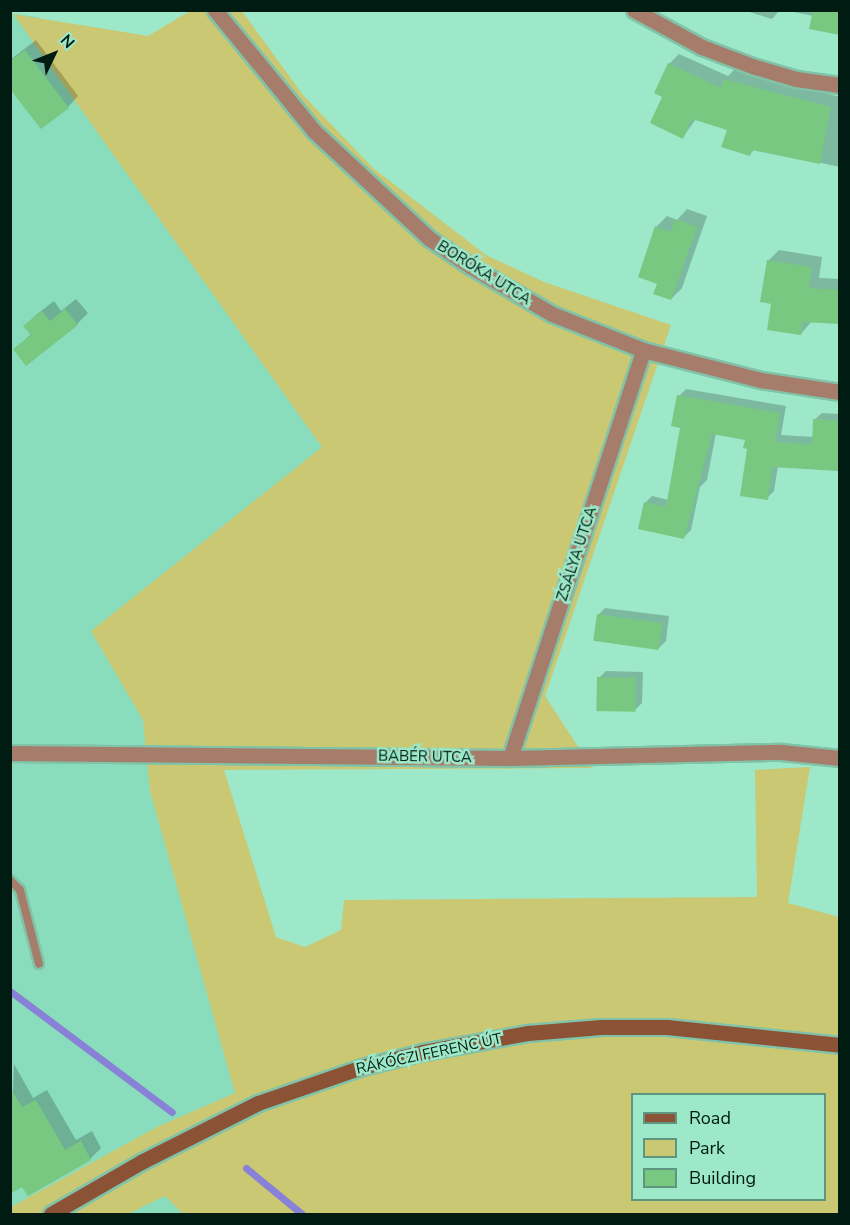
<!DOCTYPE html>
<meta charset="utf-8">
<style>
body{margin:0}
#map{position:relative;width:850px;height:1225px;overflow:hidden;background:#9de8c9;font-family:"Nunito Sans",sans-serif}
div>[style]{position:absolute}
.built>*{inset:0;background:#89dcbc}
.green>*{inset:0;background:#cac872}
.shadow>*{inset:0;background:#0003}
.stream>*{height:7px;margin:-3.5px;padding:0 3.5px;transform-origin:3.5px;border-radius:3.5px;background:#8980d7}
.building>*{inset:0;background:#78c881;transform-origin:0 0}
.roads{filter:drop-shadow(2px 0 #81c3a8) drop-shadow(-2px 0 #81c3a8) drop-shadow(0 2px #81c3a8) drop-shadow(0 -2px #81c3a8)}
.service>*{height:8px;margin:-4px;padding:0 4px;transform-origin:4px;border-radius:4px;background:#a57d6a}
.minor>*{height:15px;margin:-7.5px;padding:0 7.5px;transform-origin:7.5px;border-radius:7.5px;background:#a57d6a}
.secondary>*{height:15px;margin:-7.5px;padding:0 7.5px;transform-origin:7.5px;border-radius:7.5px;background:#8b5235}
span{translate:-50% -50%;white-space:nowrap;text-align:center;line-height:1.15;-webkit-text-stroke:5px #9de8c9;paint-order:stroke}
.street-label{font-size:15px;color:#001c12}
.frame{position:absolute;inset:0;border:12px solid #001c12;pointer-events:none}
.legend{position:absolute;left:631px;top:1093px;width:195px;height:108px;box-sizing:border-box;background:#9de8c9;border:2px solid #5e9680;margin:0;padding:8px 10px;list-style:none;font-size:18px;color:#001c12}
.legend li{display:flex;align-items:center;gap:12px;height:30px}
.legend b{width:30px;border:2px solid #5e9680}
.north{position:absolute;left:24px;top:24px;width:60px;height:60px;-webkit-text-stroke:4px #9de8c9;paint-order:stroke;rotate:47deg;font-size:16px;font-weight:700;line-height:24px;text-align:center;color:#001c12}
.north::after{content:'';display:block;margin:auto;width:21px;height:27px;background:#001c12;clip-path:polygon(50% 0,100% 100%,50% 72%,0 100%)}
</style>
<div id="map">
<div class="built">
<div style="clip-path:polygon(10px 13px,38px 17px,471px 458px,143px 720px,150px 791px,236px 1093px,157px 1127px,11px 1207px)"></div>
<div style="clip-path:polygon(165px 1195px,183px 1214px,128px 1214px)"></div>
</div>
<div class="green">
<div style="clip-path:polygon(evenodd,190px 11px,242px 11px,303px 95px,374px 169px,486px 255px,544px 282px,671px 325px,545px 696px,592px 768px,224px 770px,276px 937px,305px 947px,341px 930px,344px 900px,757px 897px,755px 770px,810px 767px,788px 903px,839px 917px,839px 1214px,183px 1214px,165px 1196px,128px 1214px,11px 1214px,11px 1207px,157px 1127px,235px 1093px,150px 791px,143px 720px,91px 631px,322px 447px,13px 14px,148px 36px,190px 11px,632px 1094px,824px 1094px,824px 1200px,632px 1200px,632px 1094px)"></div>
</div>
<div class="shadow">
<div style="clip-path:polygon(743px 10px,780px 10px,772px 19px)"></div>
<div style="clip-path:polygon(784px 10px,840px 10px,813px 16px)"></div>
<div style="clip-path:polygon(36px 40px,78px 96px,68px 107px,10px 86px,10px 60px)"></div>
<div style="clip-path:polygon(679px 54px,728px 76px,735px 69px,840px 97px,840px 167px,755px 149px,750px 154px,728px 129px,696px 119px,683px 137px,664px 96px,669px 64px)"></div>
<div style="clip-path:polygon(687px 209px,707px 216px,682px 288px,671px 299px,659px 283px,656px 227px,667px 216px,677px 220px)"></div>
<div style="clip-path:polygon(779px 250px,822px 257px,819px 278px,840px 279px,840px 322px,812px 321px,801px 334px,773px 303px,768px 261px)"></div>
<div style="clip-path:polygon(76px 299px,88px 313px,77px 324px,15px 349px,31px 334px,25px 326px,36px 315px,54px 301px,61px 311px)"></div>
<div style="clip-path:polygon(686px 389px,786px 406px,781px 435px,814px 437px,814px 420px,822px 413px,840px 414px,840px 467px,778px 466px,774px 491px,767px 498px,746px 439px,716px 433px,707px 480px,700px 487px,691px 530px,684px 537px,645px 503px,652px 496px,669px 500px,682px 427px,679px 396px)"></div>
<div style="clip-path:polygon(605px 608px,669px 616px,666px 641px,659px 648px,598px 615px)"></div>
<div style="clip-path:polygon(606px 671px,643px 672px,642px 703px,635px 710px,599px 678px)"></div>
<div style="clip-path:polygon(14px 1064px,33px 1098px,47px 1090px,76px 1140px,92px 1131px,101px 1148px,90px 1159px,28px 1194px,10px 1162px)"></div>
</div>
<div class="stream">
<div style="left:10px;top:991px;width:202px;rotate:36.8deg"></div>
<div style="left:246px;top:1168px;width:72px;rotate:39.4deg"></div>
</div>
<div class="building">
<div style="clip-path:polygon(813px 10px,840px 10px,840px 35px,809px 29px)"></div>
<div style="clip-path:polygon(25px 50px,69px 108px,41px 129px,10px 89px,10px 61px)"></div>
<div style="clip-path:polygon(668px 63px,721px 88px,724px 79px,831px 107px,820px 164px,752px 150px,750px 156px,721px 147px,727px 130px,692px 119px,683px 139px,650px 123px,662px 97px,654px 93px)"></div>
<div style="clip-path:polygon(675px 219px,697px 227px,671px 300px,653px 294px,657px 284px,638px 277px,655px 226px,671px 232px)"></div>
<div style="clip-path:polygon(767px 260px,812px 267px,809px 288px,840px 290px,840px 324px,803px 322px,801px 335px,767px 330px,771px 304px,760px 302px)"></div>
<div style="clip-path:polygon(65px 309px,78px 325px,26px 366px,13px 349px,31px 335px,23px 326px,42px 311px,50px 321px)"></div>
<div style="clip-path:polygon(677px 395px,780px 413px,775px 442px,812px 444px,813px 419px,840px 421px,838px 471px,772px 467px,768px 500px,740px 496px,747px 449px,743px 448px,745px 440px,712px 434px,684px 539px,638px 529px,644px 502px,666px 507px,680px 428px,671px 426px)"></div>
<div style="left:597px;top:614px;width:66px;height:27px;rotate:8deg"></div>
<div style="left:597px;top:677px;width:39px;height:34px;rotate:1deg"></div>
<div style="clip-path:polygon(10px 1088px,22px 1107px,36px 1100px,65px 1150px,81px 1141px,91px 1160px,28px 1196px,22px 1187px,10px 1194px)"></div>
</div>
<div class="roads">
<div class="service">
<div style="left:10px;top:880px;width:14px;rotate:45deg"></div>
<div style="left:20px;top:890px;width:76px;rotate:75.6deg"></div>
</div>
<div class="minor">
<div style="left:215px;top:10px;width:156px;rotate:50.7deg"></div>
<div style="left:314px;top:131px;width:158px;rotate:43deg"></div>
<div style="left:430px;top:239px;width:48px;rotate:34deg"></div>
<div style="left:470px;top:266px;width:95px;rotate:30.3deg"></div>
<div style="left:552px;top:314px;width:98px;rotate:21.6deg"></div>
<div style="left:643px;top:350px;width:122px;rotate:14.3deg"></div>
<div style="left:761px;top:380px;width:80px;rotate:8.6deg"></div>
<div style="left:634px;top:10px;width:77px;rotate:28.6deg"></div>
<div style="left:702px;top:47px;width:53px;rotate:20.8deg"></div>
<div style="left:752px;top:66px;width:46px;rotate:16.5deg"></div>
<div style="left:796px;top:79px;width:44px;rotate:7.8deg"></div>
<div style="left:10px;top:753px;width:500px;rotate:0.57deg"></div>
<div style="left:510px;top:758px;width:271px;rotate:-1.3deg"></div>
<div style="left:781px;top:752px;width:59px;rotate:5.8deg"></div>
<div style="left:510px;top:758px;width:429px;rotate:-71.9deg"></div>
</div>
<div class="secondary">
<div style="left:51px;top:1214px;width:104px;rotate:-30deg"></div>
<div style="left:141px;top:1162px;width:131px;rotate:-26.8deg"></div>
<div style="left:258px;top:1103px;width:110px;rotate:-19.1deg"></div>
<div style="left:362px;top:1067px;width:63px;rotate:-13.8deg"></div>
<div style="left:423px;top:1052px;width:107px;rotate:-10.3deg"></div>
<div style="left:528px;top:1033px;width:73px;rotate:-4.7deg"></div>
<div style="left:601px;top:1027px;width:66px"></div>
<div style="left:667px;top:1027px;width:174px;rotate:5.9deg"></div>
</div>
</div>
<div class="street-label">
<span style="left:484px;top:273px;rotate:32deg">BORÓKA UTCA</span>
<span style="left:577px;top:554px;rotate:-72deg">ZSÁLYA UTCA</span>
<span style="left:425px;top:757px;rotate:1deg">BABÉR UTCA</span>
<span style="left:429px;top:1054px;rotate:-12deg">RÁKÓCZI FERENC ÚT</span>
</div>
<div class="frame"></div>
<ul class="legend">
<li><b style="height:8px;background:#8b5235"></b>Road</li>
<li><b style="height:16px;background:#cac872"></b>Park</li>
<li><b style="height:16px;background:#78c881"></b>Building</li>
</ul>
<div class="north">N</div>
</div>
